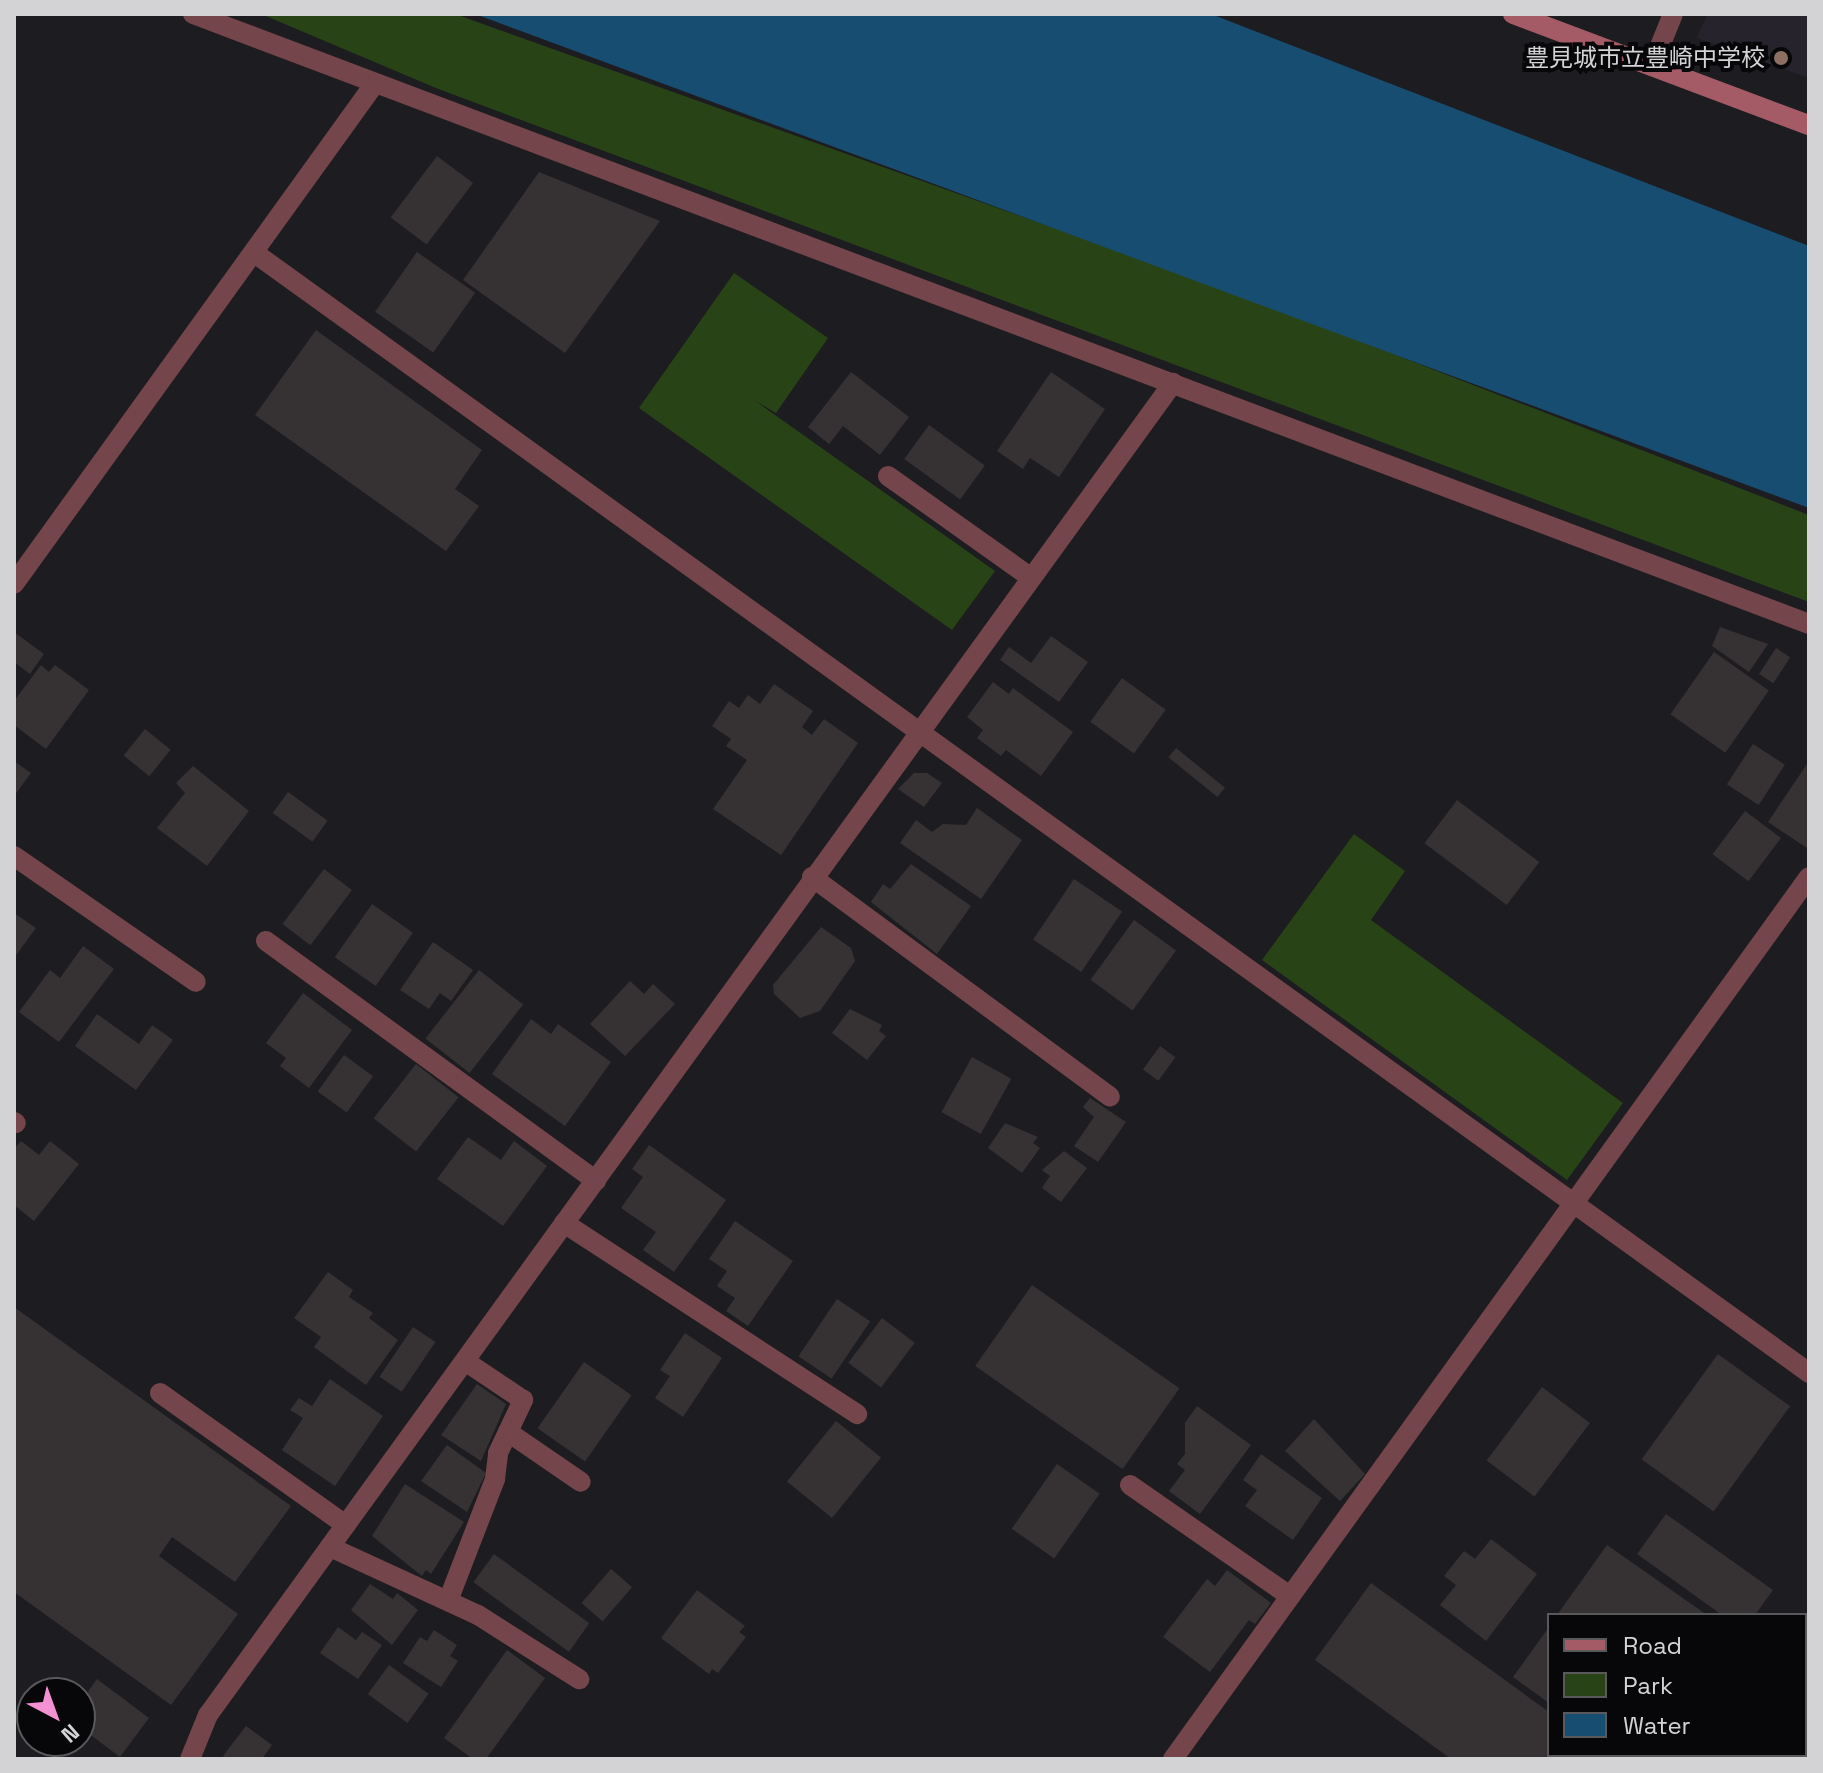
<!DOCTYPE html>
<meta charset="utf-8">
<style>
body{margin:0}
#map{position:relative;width:1823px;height:1773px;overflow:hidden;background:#1d1c20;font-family:"Space Grotesk","Noto Sans JP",sans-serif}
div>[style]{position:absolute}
.built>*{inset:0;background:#26232d}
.green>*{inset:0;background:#284417}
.water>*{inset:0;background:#184d72}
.building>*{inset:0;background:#363234;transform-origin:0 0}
.lane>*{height:20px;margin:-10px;padding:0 10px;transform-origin:10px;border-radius:10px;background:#74454b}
.street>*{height:20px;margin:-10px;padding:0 10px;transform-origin:10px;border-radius:10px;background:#74454b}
.secondary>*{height:20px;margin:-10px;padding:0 10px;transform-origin:10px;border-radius:10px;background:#a55b65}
.dots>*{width:22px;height:22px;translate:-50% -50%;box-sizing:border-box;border:4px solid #070709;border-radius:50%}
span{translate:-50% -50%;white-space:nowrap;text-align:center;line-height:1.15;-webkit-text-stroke:8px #070709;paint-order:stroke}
.poi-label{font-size:24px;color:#d3d2d5}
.right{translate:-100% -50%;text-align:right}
.frame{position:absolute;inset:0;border:16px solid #d3d2d5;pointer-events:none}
.legend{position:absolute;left:1547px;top:1613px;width:260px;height:144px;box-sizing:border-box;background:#070709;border:2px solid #59585b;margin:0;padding:10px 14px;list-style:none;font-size:24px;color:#d3d2d5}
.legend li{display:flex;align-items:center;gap:16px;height:40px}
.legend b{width:40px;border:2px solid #59585b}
.north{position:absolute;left:16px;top:1677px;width:80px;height:80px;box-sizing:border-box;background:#070709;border:2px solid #59585b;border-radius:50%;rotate:139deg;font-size:22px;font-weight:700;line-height:32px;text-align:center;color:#d3d2d5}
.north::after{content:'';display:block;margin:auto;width:28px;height:36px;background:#f491d3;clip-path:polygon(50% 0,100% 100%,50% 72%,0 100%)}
</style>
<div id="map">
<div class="built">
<div style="clip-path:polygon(1707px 14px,1809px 14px,1809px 78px,1697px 38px)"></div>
</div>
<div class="green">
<div style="clip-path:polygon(261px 14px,455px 14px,1241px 295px,1809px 515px,1809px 602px,436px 88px)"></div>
<div style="clip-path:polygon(734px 273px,828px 338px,776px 413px,754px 400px,995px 571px,952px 630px,639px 408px)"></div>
<div style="clip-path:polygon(1354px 834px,1405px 871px,1371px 920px,1623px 1103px,1567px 1180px,1262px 960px)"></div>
</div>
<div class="water">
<div style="clip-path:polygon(475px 14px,1211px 14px,1809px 246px,1809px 508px)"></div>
</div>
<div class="building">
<div style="left:437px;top:156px;width:45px;height:77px;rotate:37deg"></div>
<div style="clip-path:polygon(539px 172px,660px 221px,565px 353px,463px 280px)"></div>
<div style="left:417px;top:252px;width:71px;height:73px;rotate:35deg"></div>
<div style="clip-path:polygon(316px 330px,482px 450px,455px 489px,479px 506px,446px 551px,255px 415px)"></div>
<div style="clip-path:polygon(851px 372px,909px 417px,880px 455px,843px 426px,829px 444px,808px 427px)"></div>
<div style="clip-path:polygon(1051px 372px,1105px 409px,1059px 477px,1030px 458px,1023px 469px,997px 451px)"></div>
<div style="left:929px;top:425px;width:69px;height:42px;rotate:36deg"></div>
<div style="clip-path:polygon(1720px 627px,1768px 644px,1749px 672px,1712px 646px)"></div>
<div style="clip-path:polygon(14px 632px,44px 654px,30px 674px,14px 662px)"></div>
<div style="clip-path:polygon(1051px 636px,1088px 662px,1059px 702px,1000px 660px,1009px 647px,1031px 663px)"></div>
<div style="left:1776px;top:648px;width:17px;height:31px;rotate:33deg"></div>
<div style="left:1714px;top:652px;width:67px;height:76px;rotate:35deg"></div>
<div style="clip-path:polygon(41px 665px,49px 672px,55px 665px,89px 690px,46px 749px,14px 725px,14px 701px)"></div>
<div style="left:1122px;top:678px;width:54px;height:54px;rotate:36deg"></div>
<div style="clip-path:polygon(993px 682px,1009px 694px,1013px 688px,1073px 732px,1041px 776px,1006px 750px,1001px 756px,977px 738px,983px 730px,967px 717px)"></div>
<div style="clip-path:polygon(774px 684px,813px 711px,802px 727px,812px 735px,824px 719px,858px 743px,781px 855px,713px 809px,747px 760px,726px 746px,731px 739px,712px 726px,729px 701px,739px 708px,748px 695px,760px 704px)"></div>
<div style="left:145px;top:729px;width:33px;height:34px;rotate:39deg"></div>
<div style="left:1753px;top:744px;width:38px;height:48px;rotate:33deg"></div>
<div style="left:1176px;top:748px;width:63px;height:12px;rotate:39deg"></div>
<div style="clip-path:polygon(14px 761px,31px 773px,14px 796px)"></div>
<div style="clip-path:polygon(1809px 761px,1809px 845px,1807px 848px,1768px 822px)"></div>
<div style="clip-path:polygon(193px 766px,249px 811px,207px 866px,157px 828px,185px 793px,176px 783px)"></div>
<div style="clip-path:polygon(914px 773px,927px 773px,942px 783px,924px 807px,898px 789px)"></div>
<div style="left:288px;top:792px;width:49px;height:26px;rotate:36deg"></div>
<div style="left:1457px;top:800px;width:103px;height:54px;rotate:37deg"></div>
<div style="clip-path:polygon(977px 808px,1022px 840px,981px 899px,900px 843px,916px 820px,932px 832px,943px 824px,966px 825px)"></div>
<div style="left:1745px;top:811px;width:45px;height:54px;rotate:37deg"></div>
<div style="clip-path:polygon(911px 864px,971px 906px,937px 954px,871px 902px,883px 884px,890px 889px)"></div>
<div style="left:324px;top:869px;width:35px;height:69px;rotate:37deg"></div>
<div style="left:1074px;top:879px;width:58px;height:73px;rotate:34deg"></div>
<div style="left:372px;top:904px;width:50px;height:65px;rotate:35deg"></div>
<div style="clip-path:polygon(14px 913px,36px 928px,14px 958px)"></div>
<div style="left:1134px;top:920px;width:52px;height:74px;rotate:36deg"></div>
<div style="clip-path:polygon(821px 927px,851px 948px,855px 961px,820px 1011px,800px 1018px,774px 994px,773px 985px)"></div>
<div style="clip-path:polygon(433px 942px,473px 970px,451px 1001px,440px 993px,429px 1009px,400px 990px)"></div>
<div style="clip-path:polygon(83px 946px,114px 969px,59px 1042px,19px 1012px,50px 970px,60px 978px)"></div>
<div style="left:479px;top:970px;width:56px;height:87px;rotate:38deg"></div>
<div style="clip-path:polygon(630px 981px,644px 994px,653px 984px,675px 1004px,625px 1056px,590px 1024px)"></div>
<div style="clip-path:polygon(303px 993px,352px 1030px,309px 1088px,280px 1066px,286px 1058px,266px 1043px)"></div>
<div style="clip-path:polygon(850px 1009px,882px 1025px,879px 1031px,886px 1036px,867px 1060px,832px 1033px)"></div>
<div style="clip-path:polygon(97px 1014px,139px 1044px,152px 1025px,173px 1040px,136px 1090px,75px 1046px)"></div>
<div style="clip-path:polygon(531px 1019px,551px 1034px,558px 1024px,611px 1062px,565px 1126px,492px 1074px)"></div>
<div style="left:1160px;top:1046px;width:19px;height:29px;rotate:36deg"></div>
<div style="left:344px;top:1055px;width:36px;height:45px;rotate:36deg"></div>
<div style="left:972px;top:1057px;width:45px;height:63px;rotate:29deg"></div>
<div style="left:416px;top:1064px;width:54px;height:69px;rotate:38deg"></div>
<div style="clip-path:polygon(1090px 1098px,1126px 1122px,1098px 1162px,1074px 1146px,1094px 1117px,1083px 1107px)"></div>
<div style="clip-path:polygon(1005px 1123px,1038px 1137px,1033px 1143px,1040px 1148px,1022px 1173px,988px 1148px)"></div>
<div style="clip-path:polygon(468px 1137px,501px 1160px,514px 1141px,547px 1166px,503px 1226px,437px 1179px)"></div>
<div style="clip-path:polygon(21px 1141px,39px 1155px,50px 1141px,79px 1164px,34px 1221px,14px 1205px,14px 1149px)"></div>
<div style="clip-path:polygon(649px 1145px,726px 1200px,674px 1272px,643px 1250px,656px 1232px,621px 1208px,643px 1177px,632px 1169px)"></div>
<div style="clip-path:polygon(1064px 1151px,1087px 1168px,1061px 1202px,1042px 1188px,1050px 1176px,1042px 1170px)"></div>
<div style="clip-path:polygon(735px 1221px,793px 1261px,748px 1326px,726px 1311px,735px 1298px,717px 1286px,727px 1271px,709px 1259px)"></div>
<div style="clip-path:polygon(328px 1272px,353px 1290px,349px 1297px,373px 1313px,369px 1318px,398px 1340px,366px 1385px,314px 1347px,321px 1337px,294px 1318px)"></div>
<div style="left:1032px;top:1285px;width:180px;height:99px;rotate:35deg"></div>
<div style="left:837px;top:1299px;width:40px;height:69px;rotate:34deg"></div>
<div style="clip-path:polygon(14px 1307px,291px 1506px,235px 1582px,172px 1537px,159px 1556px,238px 1614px,171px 1705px,14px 1592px)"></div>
<div style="left:882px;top:1318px;width:41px;height:56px;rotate:37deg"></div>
<div style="left:413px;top:1327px;width:27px;height:60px;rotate:34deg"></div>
<div style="clip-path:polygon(685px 1333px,722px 1358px,683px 1417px,655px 1398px,670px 1376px,660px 1370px)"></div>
<div style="left:1718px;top:1354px;width:89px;height:130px;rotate:36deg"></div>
<div style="left:584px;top:1362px;width:58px;height:81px;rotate:35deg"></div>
<div style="clip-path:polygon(330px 1379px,383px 1416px,335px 1486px,282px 1450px,303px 1418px,290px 1410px,299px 1398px,312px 1406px)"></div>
<div style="clip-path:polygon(477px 1384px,506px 1404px,481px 1461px,441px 1435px)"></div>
<div style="left:1542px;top:1387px;width:60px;height:92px;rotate:37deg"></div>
<div style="clip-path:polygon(1197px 1406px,1251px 1445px,1200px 1514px,1169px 1491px,1185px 1470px,1177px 1464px,1185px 1454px,1185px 1423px)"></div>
<div style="clip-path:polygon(1314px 1419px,1365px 1474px,1340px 1501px,1285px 1451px)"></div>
<div style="left:836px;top:1421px;width:58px;height:78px;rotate:39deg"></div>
<div style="clip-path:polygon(447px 1445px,486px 1473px,467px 1512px,421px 1481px)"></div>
<div style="clip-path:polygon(1261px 1454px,1322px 1498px,1293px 1540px,1245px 1506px,1257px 1490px,1243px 1480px)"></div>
<div style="left:1057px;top:1464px;width:52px;height:79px;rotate:35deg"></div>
<div style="clip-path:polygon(405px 1484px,464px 1522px,431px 1574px,426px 1570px,422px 1576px,372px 1536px)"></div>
<div style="clip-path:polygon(1666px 1514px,1773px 1590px,1755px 1615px,1722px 1615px,1637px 1554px)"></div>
<div style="clip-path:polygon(1491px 1539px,1537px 1574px,1486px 1641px,1440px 1605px,1456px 1585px,1444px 1576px,1464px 1551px,1475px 1559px)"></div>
<div style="clip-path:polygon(1607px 1545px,1707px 1615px,1557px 1615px)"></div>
<div style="left:494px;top:1554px;width:118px;height:35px;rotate:36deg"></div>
<div style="left:611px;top:1569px;width:28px;height:45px;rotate:41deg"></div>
<div style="clip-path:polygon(1227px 1570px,1271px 1603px,1255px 1624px,1249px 1620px,1210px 1672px,1163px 1637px,1207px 1579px,1215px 1586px)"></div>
<div style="clip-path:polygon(1371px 1583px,1549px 1712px,1549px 1755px,1575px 1755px,1572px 1759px,1451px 1759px,1315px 1660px)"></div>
<div style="clip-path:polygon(370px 1584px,393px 1599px,397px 1593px,418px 1610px,392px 1645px,351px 1610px)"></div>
<div style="clip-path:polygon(697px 1590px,745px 1626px,739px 1632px,746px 1637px,718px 1673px,712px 1669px,709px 1674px,661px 1638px)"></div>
<div style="clip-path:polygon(338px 1627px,356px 1640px,362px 1632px,382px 1645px,358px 1679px,320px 1653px)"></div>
<div style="clip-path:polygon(1549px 1627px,1549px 1703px,1513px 1677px)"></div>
<div style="clip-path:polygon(434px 1630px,457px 1645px,450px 1656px,458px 1661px,441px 1687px,403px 1663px,420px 1637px,427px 1641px)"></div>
<div style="clip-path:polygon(507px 1650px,545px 1678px,486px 1759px,473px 1759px,444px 1738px)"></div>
<div style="left:389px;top:1665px;width:49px;height:36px;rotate:36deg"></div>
<div style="clip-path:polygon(97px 1679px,149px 1718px,120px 1757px,80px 1727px,80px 1703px)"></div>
<div style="clip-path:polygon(246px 1726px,272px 1745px,262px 1759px,227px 1759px,223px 1756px)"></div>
<div style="clip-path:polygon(1623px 1755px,1657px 1755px,1654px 1759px)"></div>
</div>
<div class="lane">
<div style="left:448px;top:1601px;width:131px;rotate:-68.9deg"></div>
<div style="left:495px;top:1479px;width:26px;rotate:-83deg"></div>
<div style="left:498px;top:1453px;width:59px;rotate:-64.7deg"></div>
<div style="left:523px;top:1400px;width:70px;rotate:-146.1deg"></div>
</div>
<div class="street">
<div style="left:193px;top:14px;width:1727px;rotate:20.68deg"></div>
<div style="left:1652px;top:66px;width:56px;rotate:-68deg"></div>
<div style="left:256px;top:254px;width:1914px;rotate:35.77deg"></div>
<div style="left:888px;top:476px;width:174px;rotate:35.4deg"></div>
<div style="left:14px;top:584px;width:614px;rotate:-54.21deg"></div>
<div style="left:14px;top:856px;width:221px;rotate:34.7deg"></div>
<div style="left:812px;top:877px;width:370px;rotate:36.4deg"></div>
<div style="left:266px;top:941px;width:408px;rotate:36deg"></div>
<div style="left:14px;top:1122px;width:2px;rotate:27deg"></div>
<div style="left:564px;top:1223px;width:350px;rotate:33.1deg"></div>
<div style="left:160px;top:1393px;width:228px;rotate:35.4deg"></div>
<div style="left:508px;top:1432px;width:88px;rotate:34.4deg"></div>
<div style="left:1130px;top:1485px;width:195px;rotate:34.8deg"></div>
<div style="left:330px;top:1547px;width:163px;rotate:24.7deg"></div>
<div style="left:478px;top:1615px;width:120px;rotate:32.4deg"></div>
<div style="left:190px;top:1759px;width:48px;rotate:-67.8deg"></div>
<div style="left:208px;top:1715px;width:1645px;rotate:-54.08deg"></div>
<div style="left:1173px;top:1759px;width:1087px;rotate:-54.21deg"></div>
</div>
<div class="secondary">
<div style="left:1513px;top:14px;width:316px;rotate:20.6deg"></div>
</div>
<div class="dots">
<div style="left:1781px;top:58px;background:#8d6e63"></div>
</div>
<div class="poi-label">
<span class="right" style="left:1765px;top:58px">豊見城市立豊崎中学校</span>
</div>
<div class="frame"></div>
<ul class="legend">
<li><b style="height:10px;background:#a55b65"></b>Road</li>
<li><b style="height:22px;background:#284417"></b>Park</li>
<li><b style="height:22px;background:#184d72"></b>Water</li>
</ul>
<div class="north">N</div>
</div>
